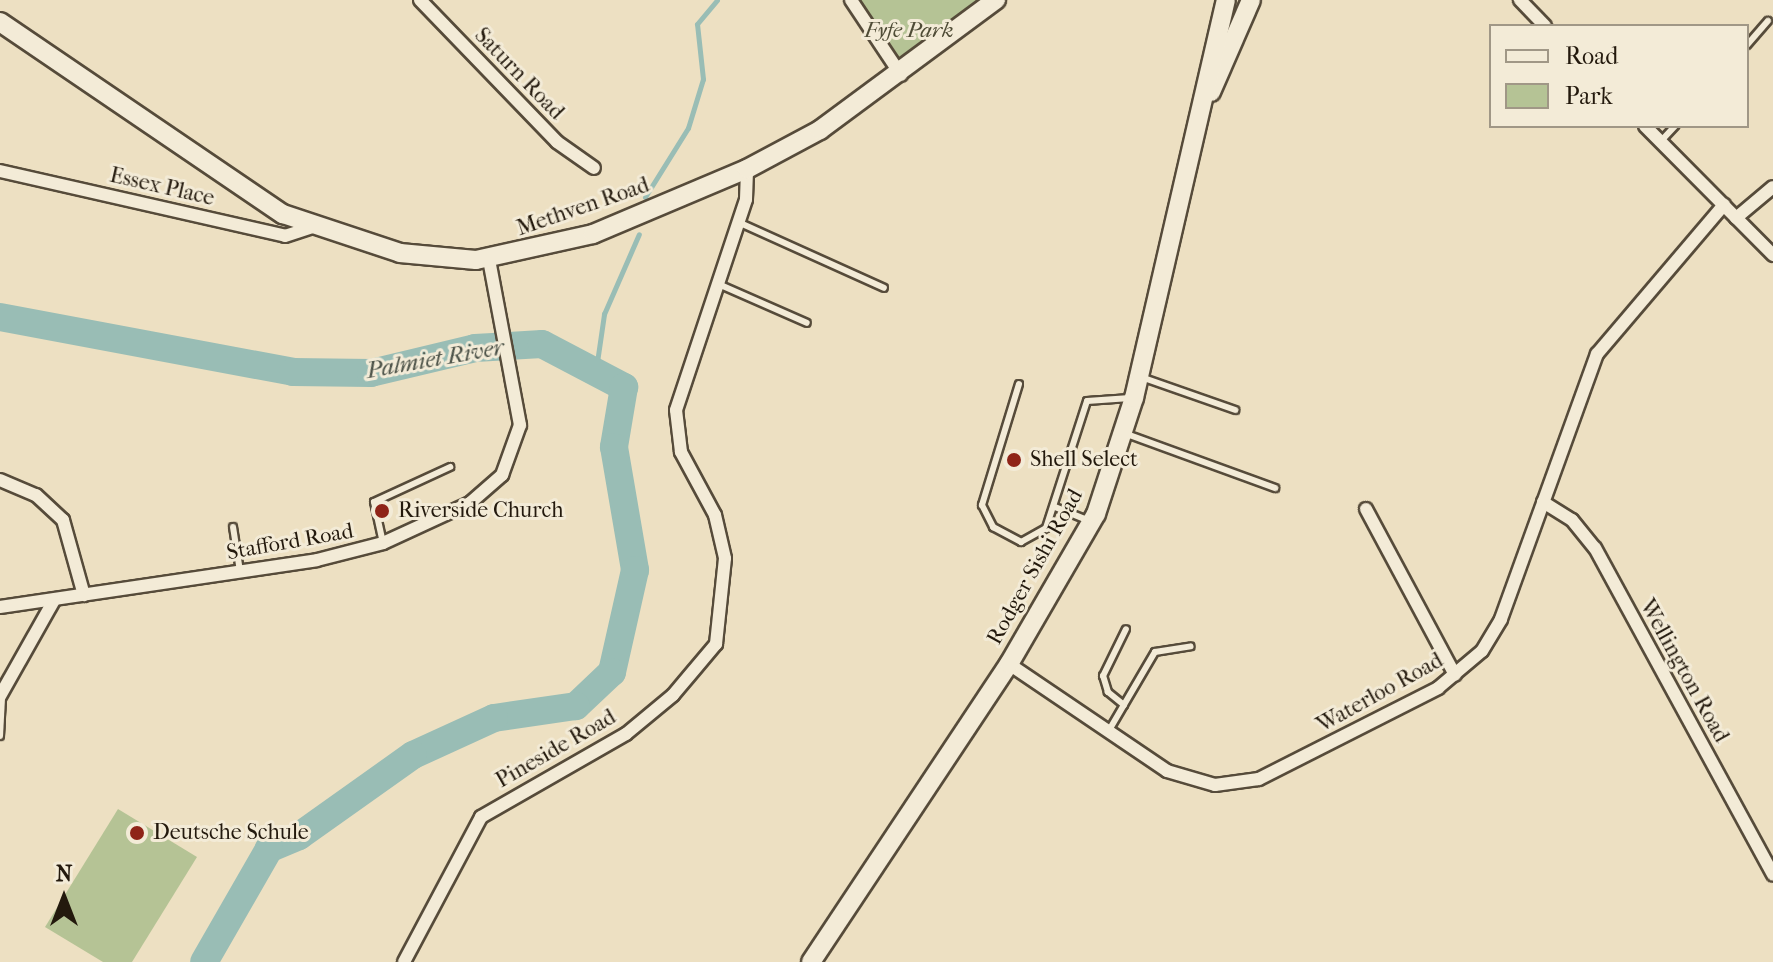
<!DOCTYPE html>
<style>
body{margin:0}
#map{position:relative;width:1773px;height:962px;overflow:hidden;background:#ede0c2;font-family:"IM FELL French Canon",serif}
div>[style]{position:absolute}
.green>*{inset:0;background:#b5c395}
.stream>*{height:5px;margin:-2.5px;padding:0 2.5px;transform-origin:2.5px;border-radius:2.5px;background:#99bdb5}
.river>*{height:28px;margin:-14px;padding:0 14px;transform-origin:14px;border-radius:14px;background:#99bdb5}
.roads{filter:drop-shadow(2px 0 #564b3a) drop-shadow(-2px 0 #564b3a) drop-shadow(0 2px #564b3a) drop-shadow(0 -2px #564b3a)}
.lane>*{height:6px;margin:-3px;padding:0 3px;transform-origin:3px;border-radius:3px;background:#f3ebd7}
.street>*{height:12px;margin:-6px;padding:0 6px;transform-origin:6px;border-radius:6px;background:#f3ebd7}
.secondary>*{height:18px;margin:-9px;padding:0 9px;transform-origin:9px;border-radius:9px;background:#f3ebd7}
.dots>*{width:22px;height:22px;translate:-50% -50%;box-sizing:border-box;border:4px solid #f3ebd7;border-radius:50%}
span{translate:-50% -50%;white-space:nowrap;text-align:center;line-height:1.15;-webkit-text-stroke:6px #f3ebd7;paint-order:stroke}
.park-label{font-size:22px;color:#4f4c36;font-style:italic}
.street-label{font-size:22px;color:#23190d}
.poi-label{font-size:22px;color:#23190d}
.left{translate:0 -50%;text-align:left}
.water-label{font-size:24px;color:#4c5248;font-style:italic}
.legend{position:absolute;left:1489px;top:24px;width:260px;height:104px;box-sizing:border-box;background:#f3ebd7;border:2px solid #a09786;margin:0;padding:10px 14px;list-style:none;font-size:24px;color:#23190d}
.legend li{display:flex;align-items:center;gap:16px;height:40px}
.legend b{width:40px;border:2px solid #a09786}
.north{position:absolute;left:24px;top:858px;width:80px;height:80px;-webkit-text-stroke:6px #f3ebd7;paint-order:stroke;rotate:0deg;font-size:22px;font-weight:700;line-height:32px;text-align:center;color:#23190d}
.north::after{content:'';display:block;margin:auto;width:28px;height:36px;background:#23190d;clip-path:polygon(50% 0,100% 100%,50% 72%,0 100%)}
</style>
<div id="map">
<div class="green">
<div style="clip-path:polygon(847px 0,994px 0,899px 75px)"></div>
<div style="clip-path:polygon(118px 809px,197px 857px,132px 962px,103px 962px,45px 927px)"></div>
</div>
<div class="stream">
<div style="left:645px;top:197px;width:81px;rotate:-58.1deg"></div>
<div style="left:688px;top:128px;width:51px;rotate:-73deg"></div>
<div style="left:703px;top:79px;width:55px;rotate:-96.2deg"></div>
<div style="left:697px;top:24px;width:31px;rotate:-50deg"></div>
<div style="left:596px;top:369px;width:56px;rotate:-81.7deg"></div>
<div style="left:604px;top:314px;width:87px;rotate:-66.4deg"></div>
</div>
<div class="river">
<div style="left:0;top:317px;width:298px;rotate:10.6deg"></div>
<div style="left:293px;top:372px;width:78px;rotate:0.7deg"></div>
<div style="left:371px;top:373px;width:107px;rotate:-13.5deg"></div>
<div style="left:475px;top:348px;width:67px;rotate:-3.4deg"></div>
<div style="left:542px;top:344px;width:93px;rotate:27.7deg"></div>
<div style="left:624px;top:387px;width:61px;rotate:99.5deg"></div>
<div style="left:614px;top:447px;width:125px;rotate:80.3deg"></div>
<div style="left:635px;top:570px;width:105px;rotate:102.7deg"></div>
<div style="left:612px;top:672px;width:50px;rotate:136.6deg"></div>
<div style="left:576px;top:706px;width:83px;rotate:171.7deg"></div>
<div style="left:494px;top:718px;width:89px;rotate:155.4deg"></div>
<div style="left:413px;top:755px;width:140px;rotate:144.6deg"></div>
<div style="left:299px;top:836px;width:33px;rotate:157deg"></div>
<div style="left:269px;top:849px;width:130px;rotate:119.9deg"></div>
</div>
<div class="roads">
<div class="lane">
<div style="left:1747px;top:45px;width:32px;rotate:-49deg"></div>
<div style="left:1661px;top:141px;width:21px;rotate:-47deg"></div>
<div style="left:738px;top:222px;width:160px;rotate:24.3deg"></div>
<div style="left:716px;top:283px;width:99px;rotate:23.7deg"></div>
<div style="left:1141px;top:377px;width:100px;rotate:19.3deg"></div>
<div style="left:1019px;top:384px;width:127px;rotate:107deg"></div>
<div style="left:982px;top:505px;width:25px;rotate:63deg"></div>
<div style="left:993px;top:527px;width:32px;rotate:28deg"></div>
<div style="left:1021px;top:542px;width:29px;rotate:-29deg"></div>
<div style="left:1046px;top:528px;width:133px;rotate:-72.1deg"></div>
<div style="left:1087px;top:401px;width:43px;rotate:-4deg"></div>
<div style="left:1124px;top:433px;width:161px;rotate:20deg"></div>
<div style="left:1055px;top:507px;width:37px;rotate:22deg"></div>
<div style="left:233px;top:527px;width:45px;rotate:81deg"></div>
<div style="left:383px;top:543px;width:42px;rotate:-102.4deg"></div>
<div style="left:374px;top:502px;width:84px;rotate:-24.7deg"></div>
<div style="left:1124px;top:705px;width:21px;rotate:-141deg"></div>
<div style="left:1108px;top:692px;width:17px;rotate:-107deg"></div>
<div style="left:1103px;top:676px;width:52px;rotate:-63.9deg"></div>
<div style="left:1108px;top:732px;width:93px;rotate:-59.6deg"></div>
<div style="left:1155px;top:652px;width:36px;rotate:-9deg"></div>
<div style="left:0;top:736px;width:39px;rotate:-87deg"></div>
</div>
<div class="street">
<div style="left:420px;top:0;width:197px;rotate:46deg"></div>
<div style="left:557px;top:142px;width:45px;rotate:35.1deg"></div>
<div style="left:851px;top:0;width:90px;rotate:56.3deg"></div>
<div style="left:1520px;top:0;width:36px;rotate:46deg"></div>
<div style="left:1645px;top:126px;width:182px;rotate:45.2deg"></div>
<div style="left:0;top:171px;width:292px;rotate:12.8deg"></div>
<div style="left:285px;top:236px;width:28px;rotate:-18deg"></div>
<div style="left:1736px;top:218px;width:48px;rotate:-40deg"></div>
<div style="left:0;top:480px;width:39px;rotate:23deg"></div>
<div style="left:36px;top:495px;width:37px;rotate:43deg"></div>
<div style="left:63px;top:520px;width:78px;rotate:74.4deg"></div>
<div style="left:1543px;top:502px;width:34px;rotate:32deg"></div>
<div style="left:1572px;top:520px;width:36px;rotate:51deg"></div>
<div style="left:1595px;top:548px;width:372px;rotate:61.4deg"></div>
<div style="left:1366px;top:509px;width:188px;rotate:61.8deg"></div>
<div style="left:0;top:607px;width:320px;rotate:-8.4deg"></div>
<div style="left:317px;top:560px;width:68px;rotate:-14.4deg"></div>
<div style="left:383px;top:543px;width:96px;rotate:-24.7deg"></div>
<div style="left:470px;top:503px;width:43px;rotate:-41.2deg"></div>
<div style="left:502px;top:475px;width:53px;rotate:-70.2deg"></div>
<div style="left:520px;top:425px;width:169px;rotate:-100.6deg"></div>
<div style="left:1009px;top:664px;width:191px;rotate:34.1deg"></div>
<div style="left:1167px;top:771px;width:50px;rotate:16.3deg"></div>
<div style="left:1215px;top:785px;width:44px;rotate:-7.8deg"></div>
<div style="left:1259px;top:779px;width:201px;rotate:-26.9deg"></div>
<div style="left:1438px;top:688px;width:57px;rotate:-40.1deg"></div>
<div style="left:1482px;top:651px;width:37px;rotate:-59deg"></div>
<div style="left:1501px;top:619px;width:282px;rotate:-70.1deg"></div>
<div style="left:1597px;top:354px;width:196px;rotate:-49.6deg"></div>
<div style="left:0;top:696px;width:110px;rotate:-60.6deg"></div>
<div style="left:404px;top:962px;width:164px;rotate:-62deg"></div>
<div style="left:481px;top:817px;width:167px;rotate:-29.8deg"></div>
<div style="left:626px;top:734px;width:61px;rotate:-39.7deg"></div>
<div style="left:673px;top:695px;width:67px;rotate:-49.9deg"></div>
<div style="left:716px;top:644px;width:86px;rotate:-84deg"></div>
<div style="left:725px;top:558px;width:44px;rotate:-103.1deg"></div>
<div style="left:715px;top:515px;width:72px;rotate:-118.4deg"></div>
<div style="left:681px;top:452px;width:42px;rotate:-96.8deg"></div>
<div style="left:676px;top:410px;width:222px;rotate:-71.6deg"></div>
<div style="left:746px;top:199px;width:30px;rotate:-88deg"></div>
</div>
<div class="secondary">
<div style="left:0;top:22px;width:342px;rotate:34.2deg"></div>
<div style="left:283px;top:214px;width:123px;rotate:18.4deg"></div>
<div style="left:400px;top:253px;width:76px;rotate:5.3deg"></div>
<div style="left:476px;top:260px;width:120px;rotate:-12.5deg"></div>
<div style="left:593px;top:234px;width:167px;rotate:-22.9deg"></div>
<div style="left:747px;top:169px;width:83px;rotate:-28.1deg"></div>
<div style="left:820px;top:130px;width:219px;rotate:-36.5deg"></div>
<div style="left:1211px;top:92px;width:100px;rotate:-66.5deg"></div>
<div style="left:811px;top:962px;width:358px;rotate:-56.4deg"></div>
<div style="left:1009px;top:664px;width:173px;rotate:-59.9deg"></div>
<div style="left:1096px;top:514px;width:122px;rotate:-71.9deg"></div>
<div style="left:1134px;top:398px;width:408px;rotate:-77deg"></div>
</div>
</div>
<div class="dots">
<div style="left:1014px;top:460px;background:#8f2418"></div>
<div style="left:382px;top:511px;background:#8f2418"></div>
<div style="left:137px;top:833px;background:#8f2418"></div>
</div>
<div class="park-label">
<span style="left:909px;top:31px">Fyfe Park</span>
</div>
<div class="street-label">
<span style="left:519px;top:74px;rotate:46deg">Saturn Road</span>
<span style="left:162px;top:187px;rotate:13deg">Essex Place</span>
<span style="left:583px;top:207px;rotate:-19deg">Methven Road</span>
<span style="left:290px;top:542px;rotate:-10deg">Stafford Road</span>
<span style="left:1035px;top:567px;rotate:-61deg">Rodger Sishi Road</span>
<span style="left:1684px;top:671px;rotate:61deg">Wellington Road</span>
<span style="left:1380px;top:693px;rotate:-29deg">Waterloo Road</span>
<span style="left:556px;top:749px;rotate:-30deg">Pineside Road</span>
</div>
<div class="poi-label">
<span class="left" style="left:1030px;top:460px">Shell Select</span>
<span class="left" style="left:398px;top:511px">Riverside Church</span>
<span class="left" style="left:153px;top:833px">Deutsche Schule</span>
</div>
<div class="water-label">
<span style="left:435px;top:359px;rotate:-10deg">Palmiet River</span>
</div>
<ul class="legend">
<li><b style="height:10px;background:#f3ebd7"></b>Road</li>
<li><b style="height:22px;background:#b5c395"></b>Park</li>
</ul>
<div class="north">N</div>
</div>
